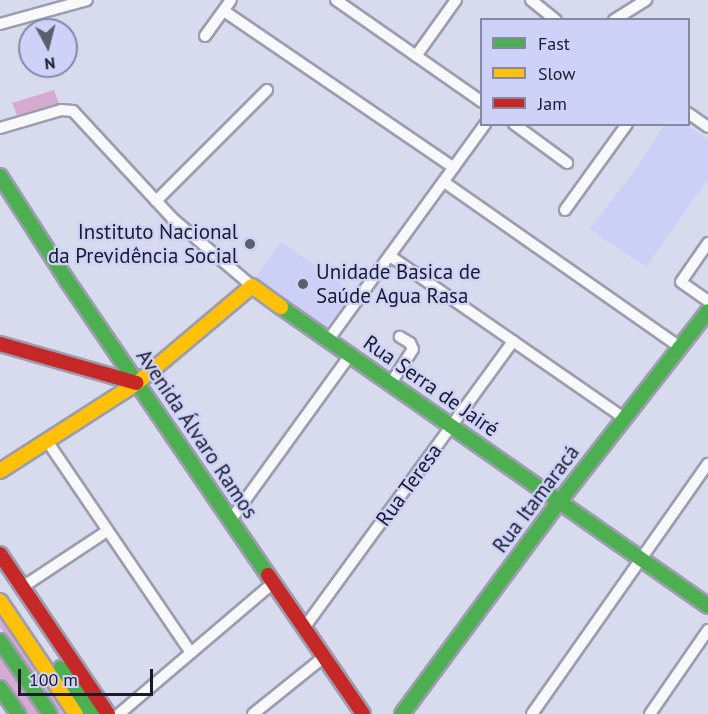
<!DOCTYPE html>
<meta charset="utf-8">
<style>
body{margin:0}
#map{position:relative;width:708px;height:714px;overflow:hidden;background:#d8daee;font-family:"PT Sans",sans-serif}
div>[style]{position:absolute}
.built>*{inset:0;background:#ccd0f7;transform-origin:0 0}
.green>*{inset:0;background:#d7abd1}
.roads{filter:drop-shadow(2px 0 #9c9dae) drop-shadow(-2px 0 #9c9dae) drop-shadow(0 2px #9c9dae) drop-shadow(0 -2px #9c9dae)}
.street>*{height:10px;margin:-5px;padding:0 5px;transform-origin:5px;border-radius:5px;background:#f9f9fc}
.fast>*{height:14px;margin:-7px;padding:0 7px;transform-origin:7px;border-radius:7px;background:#4caf50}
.slow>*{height:14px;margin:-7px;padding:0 7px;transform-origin:7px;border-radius:7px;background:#ffc107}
.jam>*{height:14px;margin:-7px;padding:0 7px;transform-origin:7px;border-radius:7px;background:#c62828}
.dots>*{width:16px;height:16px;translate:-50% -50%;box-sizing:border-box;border:3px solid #ced2f8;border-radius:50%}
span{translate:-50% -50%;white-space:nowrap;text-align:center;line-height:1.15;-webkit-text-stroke:4.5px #ced2f8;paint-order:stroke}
.poi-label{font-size:21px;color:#1a1b2c}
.right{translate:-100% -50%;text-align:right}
.left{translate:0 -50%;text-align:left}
.street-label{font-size:21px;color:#1a1b2c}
.legend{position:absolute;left:480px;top:18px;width:210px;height:108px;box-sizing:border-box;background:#ced2f8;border:2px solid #8689a6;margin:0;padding:8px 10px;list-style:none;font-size:18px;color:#1a1b2c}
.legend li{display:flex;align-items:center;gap:12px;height:30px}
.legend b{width:30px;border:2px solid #8689a6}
.north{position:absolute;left:18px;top:18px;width:60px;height:60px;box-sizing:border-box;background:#ced2f8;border:2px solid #8689a6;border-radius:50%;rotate:173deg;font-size:16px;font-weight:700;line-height:24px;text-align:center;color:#1a1b2c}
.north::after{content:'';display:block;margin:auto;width:21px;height:27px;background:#5c5e70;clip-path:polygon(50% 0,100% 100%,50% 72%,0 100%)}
.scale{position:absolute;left:18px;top:669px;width:135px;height:27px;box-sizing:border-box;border:3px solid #1a1b2c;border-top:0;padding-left:8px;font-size:18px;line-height:21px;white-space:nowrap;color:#1a1b2c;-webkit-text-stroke:4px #ced2f8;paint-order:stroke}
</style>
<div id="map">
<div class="built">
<div style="clip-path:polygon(664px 125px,687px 125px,708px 140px,708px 179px,646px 267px,590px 229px,638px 166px)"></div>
<div style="left:281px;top:242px;width:87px;height:44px;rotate:35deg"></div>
</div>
<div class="green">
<div style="clip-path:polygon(54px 90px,59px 104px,17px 115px,12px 103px)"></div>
<div style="clip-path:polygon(0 608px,69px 714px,56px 714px,0 627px)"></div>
<div style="clip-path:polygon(0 652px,44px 714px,25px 714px,0 678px)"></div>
</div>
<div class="roads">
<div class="street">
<div style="left:336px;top:0;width:178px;rotate:34.9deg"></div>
<div style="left:531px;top:0;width:32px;rotate:39deg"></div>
<div style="left:224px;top:11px;width:278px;rotate:34.3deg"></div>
<div style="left:614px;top:20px;width:38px;rotate:-32deg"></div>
<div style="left:0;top:24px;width:90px;rotate:-15.4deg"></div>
<div style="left:205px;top:36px;width:44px;rotate:-54.2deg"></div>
<div style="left:416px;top:56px;width:69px;rotate:-54.5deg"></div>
<div style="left:688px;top:113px;width:24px;rotate:35deg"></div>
<div style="left:514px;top:124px;width:66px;rotate:36.3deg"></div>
<div style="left:0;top:128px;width:64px;rotate:-16.4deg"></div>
<div style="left:61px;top:110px;width:12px;rotate:5deg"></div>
<div style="left:73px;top:111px;width:146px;rotate:47.2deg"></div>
<div style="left:172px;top:218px;width:105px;rotate:40.4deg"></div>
<div style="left:444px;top:182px;width:288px;rotate:35deg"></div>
<div style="left:156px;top:201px;width:157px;rotate:-45deg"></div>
<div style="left:565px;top:210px;width:106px;rotate:-54.2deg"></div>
<div style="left:708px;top:243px;width:47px;rotate:124.7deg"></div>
<div style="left:681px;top:282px;width:33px;rotate:35deg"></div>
<div style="left:390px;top:256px;width:285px;rotate:34.7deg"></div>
<div style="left:329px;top:339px;width:266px;rotate:-54deg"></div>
<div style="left:391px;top:383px;width:40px;rotate:-57.1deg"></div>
<div style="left:413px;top:349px;width:7px;rotate:-117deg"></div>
<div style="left:410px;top:343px;width:12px;rotate:-149deg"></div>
<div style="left:47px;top:441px;width:256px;rotate:55.8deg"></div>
<div style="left:230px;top:521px;width:205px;rotate:-54.1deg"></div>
<div style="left:21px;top:588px;width:103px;rotate:-33.5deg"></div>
<div style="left:304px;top:628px;width:355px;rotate:-53.9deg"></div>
<div style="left:119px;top:714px;width:202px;rotate:-40.4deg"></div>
<div style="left:253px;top:714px;width:91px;rotate:-38.8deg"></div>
<div style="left:532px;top:714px;width:306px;rotate:-54.9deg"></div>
<div style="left:650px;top:714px;width:102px;rotate:-55.4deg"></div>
</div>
<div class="fast">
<div style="left:0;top:176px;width:122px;rotate:57.3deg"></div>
<div style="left:66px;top:279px;width:358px;rotate:55.7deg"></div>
<div style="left:281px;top:307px;width:521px;rotate:35deg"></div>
<div style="left:0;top:641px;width:88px;rotate:55.6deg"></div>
<div style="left:61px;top:668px;width:55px;rotate:56deg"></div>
<div style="left:0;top:688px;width:32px;rotate:55deg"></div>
<div style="left:402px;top:714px;width:264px;rotate:-53.5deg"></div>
<div style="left:559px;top:502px;width:242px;rotate:-52deg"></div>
</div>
<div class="slow">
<div style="left:0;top:471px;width:163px;rotate:-32.7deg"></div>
<div style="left:137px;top:383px;width:150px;rotate:-40.1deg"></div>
<div style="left:252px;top:286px;width:36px;rotate:36deg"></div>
<div style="left:0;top:601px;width:136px;rotate:56.1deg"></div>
</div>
<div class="jam">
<div style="left:0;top:344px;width:142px;rotate:15.9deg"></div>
<div style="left:0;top:554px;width:193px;rotate:56deg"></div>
<div style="left:268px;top:575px;width:168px;rotate:55.6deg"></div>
</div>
</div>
<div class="dots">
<div style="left:250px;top:244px;background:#5c5e70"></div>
<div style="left:303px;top:284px;background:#5c5e70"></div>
</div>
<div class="poi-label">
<span class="right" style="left:238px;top:244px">Instituto Nacional<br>da Previdência Social</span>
<span class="left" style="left:316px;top:284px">Unidade Basica de<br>Saúde Agua Rasa</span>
</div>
<div class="street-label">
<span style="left:431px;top:386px;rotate:35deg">Rua Serra de Jairé</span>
<span style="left:197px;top:434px;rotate:56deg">Avenida Álvaro Ramos</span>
<span style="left:409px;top:485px;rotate:-54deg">Rua Teresa</span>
<span style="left:536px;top:499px;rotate:-53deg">Rua Itamaracá</span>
</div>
<ul class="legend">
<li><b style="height:8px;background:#4caf50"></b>Fast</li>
<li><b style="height:8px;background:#ffc107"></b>Slow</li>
<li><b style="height:8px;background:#c62828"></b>Jam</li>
</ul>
<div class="north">N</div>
<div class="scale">100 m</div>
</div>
